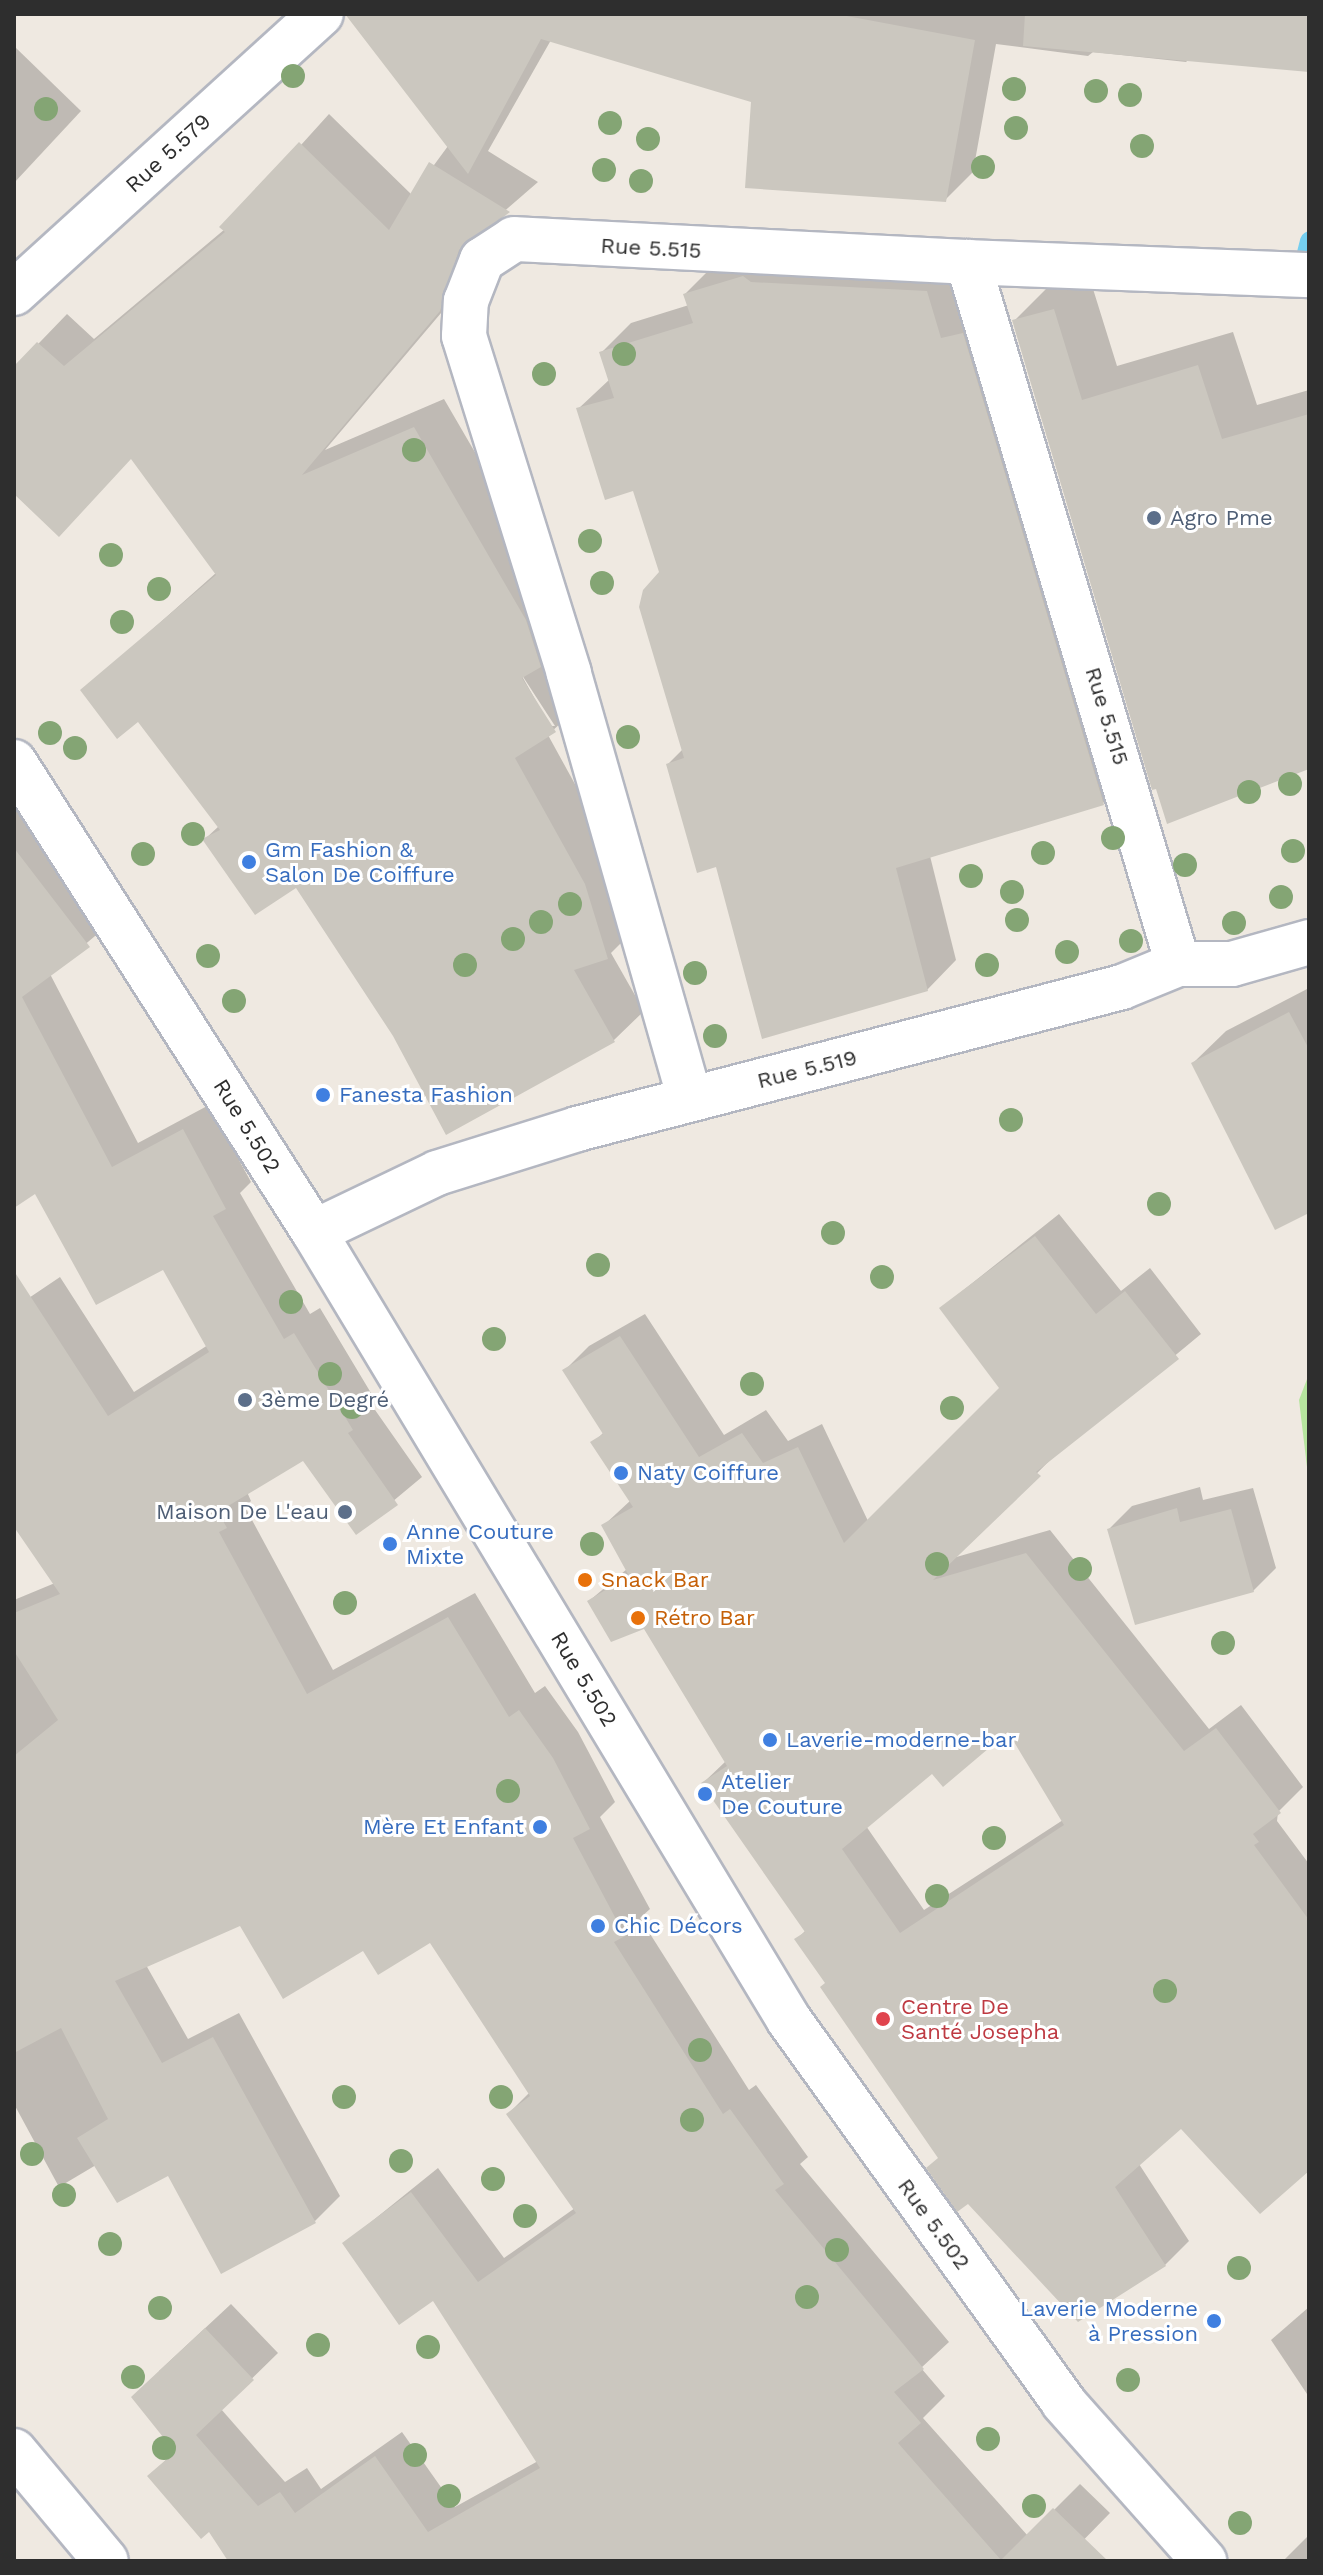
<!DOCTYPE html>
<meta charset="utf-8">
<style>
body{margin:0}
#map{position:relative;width:1323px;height:2575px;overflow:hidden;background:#efe9e1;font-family:"Work Sans",sans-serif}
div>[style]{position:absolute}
.green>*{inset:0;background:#b6e59e}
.shadow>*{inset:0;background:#0003}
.stream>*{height:18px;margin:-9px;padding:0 9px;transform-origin:9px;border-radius:9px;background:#75cff0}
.building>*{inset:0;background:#cbc7bf}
.roads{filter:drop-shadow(2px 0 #b4b7c1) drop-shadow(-2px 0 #b4b7c1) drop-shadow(0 2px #b4b7c1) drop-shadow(0 -2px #b4b7c1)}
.street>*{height:44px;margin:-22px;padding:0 22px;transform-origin:22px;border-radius:22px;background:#fff}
.secondary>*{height:44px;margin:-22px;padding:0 22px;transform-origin:22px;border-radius:22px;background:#fff}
.trees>*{width:24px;height:24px;margin:-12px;border-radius:50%;background:#84a574}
.dots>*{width:22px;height:22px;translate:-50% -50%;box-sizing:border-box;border:4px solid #fff;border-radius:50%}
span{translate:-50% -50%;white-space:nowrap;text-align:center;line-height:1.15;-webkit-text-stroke:6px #fff;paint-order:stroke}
.street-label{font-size:22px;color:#2e2e2e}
.service-label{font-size:22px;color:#4e5e75}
.left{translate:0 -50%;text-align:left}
.right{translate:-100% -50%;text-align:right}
.shop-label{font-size:22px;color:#366cbe}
.food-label{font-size:22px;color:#c56008}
.health-label{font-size:22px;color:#be3a42}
.frame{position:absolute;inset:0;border:16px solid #2e2e2e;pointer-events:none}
</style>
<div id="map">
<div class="green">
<div style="clip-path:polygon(1309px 1374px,1309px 1484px,1299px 1400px)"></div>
</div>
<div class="shadow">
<div style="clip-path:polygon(evenodd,375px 14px,1309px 14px,1309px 70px,1192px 56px,1186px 62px,1093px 52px,1088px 56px,996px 44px,973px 172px,945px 200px,753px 101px,551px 40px,488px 151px,538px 182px,485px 228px,469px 280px,325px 450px,444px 399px,555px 590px,584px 701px,548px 735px,615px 857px,636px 928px,611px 953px,644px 1011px,614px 1040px,446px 1132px,395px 1035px,296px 885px,205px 839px,219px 826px,138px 720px,83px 691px,217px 572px,132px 458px,14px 491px,14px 369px,67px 314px,94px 339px,225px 229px,329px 114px,412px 195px,448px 146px,375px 14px,518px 669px,555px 726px,550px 726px,518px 669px)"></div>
<div style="clip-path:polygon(14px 46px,81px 111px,14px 183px)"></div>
<div style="clip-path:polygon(955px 263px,1132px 774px,1103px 803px,930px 856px,956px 960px,927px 990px,717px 864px,668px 764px,683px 749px,661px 572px,634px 488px,578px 409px,610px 379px,602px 352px,631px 323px,689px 305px,685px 294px,714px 265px)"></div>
<div style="clip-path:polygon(1089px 276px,1117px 366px,1233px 332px,1257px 405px,1309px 390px,1309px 767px,1014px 321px,1049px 286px)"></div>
<div style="clip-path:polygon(14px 792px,114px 920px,50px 974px,138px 1143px,209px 1105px,251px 1182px,240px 1193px,310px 1314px,320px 1308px,377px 1403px,373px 1407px,422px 1477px,356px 1532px,303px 1458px,247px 1492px,251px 1501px,245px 1507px,333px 1670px,475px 1593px,535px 1693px,545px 1686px,578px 1732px,615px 1802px,600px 1817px,650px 1909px,640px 1918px,749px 2090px,756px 2085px,808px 2157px,800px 2164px,949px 2342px,921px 2368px,945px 2396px,923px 2418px,1028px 2536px,1080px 2484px,1110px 2513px,1063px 2561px,231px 2561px,210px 2529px,150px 2476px,176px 2450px,159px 2371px,231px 2304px,278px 2353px,221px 2409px,285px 2482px,307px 2468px,321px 2489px,402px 2432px,455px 2507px,538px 2461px,433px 2298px,345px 2243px,438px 2168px,504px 2258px,575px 2208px,508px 2114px,530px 2092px,431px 1940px,364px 1948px,241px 1923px,146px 1965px,188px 2039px,239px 2013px,340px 2196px,315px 2221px,169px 2173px,96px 2165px,59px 2187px,14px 2104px,14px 1600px,55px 1583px,14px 1523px,14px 1308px,60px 1277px,134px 1392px,208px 1345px,164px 1268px,36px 1191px,14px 1205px)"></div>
<div style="clip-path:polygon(1309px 988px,1309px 1211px,1193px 1063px,1226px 1031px)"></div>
<div style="clip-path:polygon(evenodd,1059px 1214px,1121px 1291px,1150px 1268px,1201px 1334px,1055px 1455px,953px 1558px,1050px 1530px,1209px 1729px,1241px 1705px,1303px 1787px,1278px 1812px,1277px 1821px,1309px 1864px,1309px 2168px,1181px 2127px,1139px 2164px,1189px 2241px,1165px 2265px,940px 2157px,797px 1939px,806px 1930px,703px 1783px,726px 1761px,645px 1627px,589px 1601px,627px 1569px,603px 1526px,631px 1500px,593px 1443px,604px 1432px,565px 1370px,589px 1346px,645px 1314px,724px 1435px,766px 1410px,788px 1441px,822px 1424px,868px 1521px,1001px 1388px,941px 1308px,1059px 1214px,1008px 1729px,1063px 1820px,924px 1910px,866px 1826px,932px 1772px,1008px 1729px)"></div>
<div style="clip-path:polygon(1200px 1487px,1203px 1500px,1253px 1488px,1276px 1568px,1253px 1591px,1109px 1529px,1132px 1506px)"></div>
<div style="clip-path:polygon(1309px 2307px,1309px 2397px,1271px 2340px)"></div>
<div style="clip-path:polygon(1308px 2536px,1309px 2561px,1283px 2561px)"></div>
</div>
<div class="stream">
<div style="left:1304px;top:261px;width:21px;rotate:-76deg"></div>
</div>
<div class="building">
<div style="clip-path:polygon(345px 14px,836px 14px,975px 40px,946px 202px,745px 188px,751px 102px,541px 39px,468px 174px)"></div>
<div style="clip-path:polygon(1025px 14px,1309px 14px,1309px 72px,1023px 46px)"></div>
<div style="clip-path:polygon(299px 142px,389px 230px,429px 162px,510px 212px,459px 250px,440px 311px,302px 475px,414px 427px,526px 620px,541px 667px,522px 678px,556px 732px,515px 758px,585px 884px,608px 959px,574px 970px,615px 1042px,446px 1135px,393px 1036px,296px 888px,255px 915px,202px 839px,220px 830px,138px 722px,117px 739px,80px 690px,216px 575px,131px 459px,59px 537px,14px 494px,14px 366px,37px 342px,64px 366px,225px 232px,219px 227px)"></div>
<div style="clip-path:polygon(743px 276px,751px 282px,927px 291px,941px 338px,963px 333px,1104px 805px,896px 868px,928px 991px,762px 1039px,716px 867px,697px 873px,666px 764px,684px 758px,639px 607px,643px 590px,659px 572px,633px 491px,605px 500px,576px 408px,614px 398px,599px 352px,693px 323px,683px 294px)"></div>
<div style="clip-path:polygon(1054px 309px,1082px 400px,1198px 365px,1222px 439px,1309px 414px,1309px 769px,1167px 824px,1156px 789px,1152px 790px,1012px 320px)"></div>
<div style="clip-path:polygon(14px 848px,90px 947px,22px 997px,112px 1167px,183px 1129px,226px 1209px,213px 1216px,284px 1339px,294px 1333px,353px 1430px,348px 1433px,398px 1505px,356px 1535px,303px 1461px,218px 1512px,227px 1528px,219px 1532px,307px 1694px,448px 1617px,509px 1717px,519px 1710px,553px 1758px,590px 1829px,573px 1838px,625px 1936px,614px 1942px,723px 2114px,730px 2109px,784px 2184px,775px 2190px,924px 2369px,894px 2392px,921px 2423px,898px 2443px,1001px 2560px,1053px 2508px,1108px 2561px,228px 2561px,209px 2532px,201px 2539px,147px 2476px,175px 2452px,131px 2397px,205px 2328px,254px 2380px,196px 2435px,258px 2506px,280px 2492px,295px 2513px,375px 2456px,428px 2532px,540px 2468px,433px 2301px,399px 2325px,342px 2243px,411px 2192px,478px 2282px,576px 2213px,506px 2114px,530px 2096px,430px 1943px,378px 1975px,363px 1951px,283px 1999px,240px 1926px,115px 1981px,162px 2063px,213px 2037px,316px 2223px,221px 2274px,168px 2176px,117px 2203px,77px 2138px,108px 2119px,61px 2028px,14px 2053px,14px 1756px,58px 1720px,14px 1651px,14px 1613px,60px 1594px,14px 1527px,14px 1271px,108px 1416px,209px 1352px,163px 1270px,96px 1305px,35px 1194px,14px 1208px)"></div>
<div style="clip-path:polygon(1289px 1012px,1309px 1049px,1309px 1213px,1275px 1230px,1191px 1063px)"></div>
<div style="clip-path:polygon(evenodd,1035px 1236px,1096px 1314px,1125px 1291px,1179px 1359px,1036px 1472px,1041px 1476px,933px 1580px,1026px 1553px,1184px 1751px,1216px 1728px,1281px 1813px,1253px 1834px,1259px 1842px,1254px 1845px,1309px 1920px,1309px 2171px,1260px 2214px,1181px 2129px,1115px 2187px,1166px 2266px,1078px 2322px,968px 2204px,957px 2212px,926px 2168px,938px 2158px,820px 1987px,825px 1983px,794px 1939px,805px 1932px,701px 1783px,727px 1766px,644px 1629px,611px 1642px,587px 1601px,629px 1576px,601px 1525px,633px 1507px,590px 1442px,603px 1434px,562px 1370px,620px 1336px,699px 1457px,742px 1433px,763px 1463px,798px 1447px,844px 1543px,999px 1388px,939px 1308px,1035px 1236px,1008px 1732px,1064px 1825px,900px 1933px,842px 1849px,932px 1774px,943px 1787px,1008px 1732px)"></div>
<div style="clip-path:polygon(1177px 1508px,1180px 1522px,1231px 1509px,1254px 1592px,1135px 1625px,1107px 1529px)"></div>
</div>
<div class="roads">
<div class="street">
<div style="left:968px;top:262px;width:341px;rotate:2.2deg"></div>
<div style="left:14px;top:293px;width:415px;rotate:-42.3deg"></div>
<div style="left:14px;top:762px;width:558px;rotate:57.45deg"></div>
<div style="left:314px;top:1232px;width:920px;rotate:58.92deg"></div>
<div style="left:789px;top:2020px;width:470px;rotate:54.3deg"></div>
<div style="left:1063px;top:2402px;width:213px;rotate:48.4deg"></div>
<div style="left:690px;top:1099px;width:443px;rotate:-105.9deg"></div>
<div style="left:569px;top:673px;width:353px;rotate:-107.3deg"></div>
<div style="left:464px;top:336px;width:35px;rotate:-87deg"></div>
<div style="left:466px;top:301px;width:44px;rotate:-68.7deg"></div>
<div style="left:482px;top:260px;width:38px;rotate:-33deg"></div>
<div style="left:514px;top:239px;width:455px;rotate:2.9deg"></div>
<div style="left:968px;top:262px;width:733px;rotate:73.35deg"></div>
<div style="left:314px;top:1232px;width:136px;rotate:-25.6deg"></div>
<div style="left:437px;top:1173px;width:147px;rotate:-17.4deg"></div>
<div style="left:577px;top:1129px;width:563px;rotate:-14.6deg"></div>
<div style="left:1122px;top:987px;width:61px;rotate:-22.3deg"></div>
<div style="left:1178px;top:964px;width:54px"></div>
<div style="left:1232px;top:964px;width:80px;rotate:-15.9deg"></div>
</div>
<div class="secondary">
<div style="left:14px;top:2451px;width:143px;rotate:50.1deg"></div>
</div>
</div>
<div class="trees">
<div style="left:293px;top:76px"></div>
<div style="left:1014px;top:89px"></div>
<div style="left:1096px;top:91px"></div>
<div style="left:1130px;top:95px"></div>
<div style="left:46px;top:109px"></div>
<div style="left:610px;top:123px"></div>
<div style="left:1016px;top:128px"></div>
<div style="left:648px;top:139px"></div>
<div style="left:1142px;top:146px"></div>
<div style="left:983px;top:167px"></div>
<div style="left:604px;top:170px"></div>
<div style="left:641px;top:181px"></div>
<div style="left:624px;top:354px"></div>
<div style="left:544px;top:374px"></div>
<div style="left:414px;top:450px"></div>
<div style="left:590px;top:541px"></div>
<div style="left:111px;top:555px"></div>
<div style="left:602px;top:583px"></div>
<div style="left:159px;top:589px"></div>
<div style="left:122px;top:622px"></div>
<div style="left:50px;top:733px"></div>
<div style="left:628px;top:737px"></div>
<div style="left:75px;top:748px"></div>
<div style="left:1290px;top:784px"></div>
<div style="left:1249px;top:792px"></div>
<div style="left:193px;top:834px"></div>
<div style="left:1113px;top:838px"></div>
<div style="left:1293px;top:851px"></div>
<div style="left:1043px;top:853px"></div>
<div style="left:143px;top:854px"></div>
<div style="left:1185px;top:865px"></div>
<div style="left:971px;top:876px"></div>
<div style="left:1012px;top:892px"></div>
<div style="left:1281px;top:897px"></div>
<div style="left:570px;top:904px"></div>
<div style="left:1017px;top:920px"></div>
<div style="left:541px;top:922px"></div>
<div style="left:1234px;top:923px"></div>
<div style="left:513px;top:939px"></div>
<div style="left:1131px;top:941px"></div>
<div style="left:1067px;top:952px"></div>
<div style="left:208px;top:956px"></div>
<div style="left:465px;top:965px"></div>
<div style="left:987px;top:965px"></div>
<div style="left:695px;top:973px"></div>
<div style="left:234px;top:1001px"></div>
<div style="left:715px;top:1036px"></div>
<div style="left:1011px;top:1120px"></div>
<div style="left:1159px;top:1204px"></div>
<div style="left:833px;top:1233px"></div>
<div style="left:598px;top:1265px"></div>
<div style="left:882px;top:1277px"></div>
<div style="left:291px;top:1302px"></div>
<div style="left:494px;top:1339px"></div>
<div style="left:330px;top:1374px"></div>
<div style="left:752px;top:1384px"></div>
<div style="left:352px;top:1407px"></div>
<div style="left:952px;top:1408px"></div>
<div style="left:592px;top:1544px"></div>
<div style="left:937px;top:1564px"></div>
<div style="left:1080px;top:1569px"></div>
<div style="left:345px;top:1603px"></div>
<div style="left:1223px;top:1643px"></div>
<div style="left:508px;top:1791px"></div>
<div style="left:994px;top:1838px"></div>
<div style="left:937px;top:1896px"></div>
<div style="left:1165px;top:1991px"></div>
<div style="left:700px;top:2050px"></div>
<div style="left:344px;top:2097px"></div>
<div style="left:501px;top:2097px"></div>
<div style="left:692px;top:2120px"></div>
<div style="left:32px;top:2154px"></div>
<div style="left:401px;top:2161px"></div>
<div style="left:493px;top:2179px"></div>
<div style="left:64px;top:2195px"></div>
<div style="left:525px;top:2216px"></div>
<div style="left:110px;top:2244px"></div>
<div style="left:837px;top:2250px"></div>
<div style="left:1239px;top:2268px"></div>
<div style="left:807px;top:2297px"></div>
<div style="left:160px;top:2308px"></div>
<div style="left:318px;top:2345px"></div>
<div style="left:428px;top:2347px"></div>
<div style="left:133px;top:2377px"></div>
<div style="left:1128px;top:2380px"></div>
<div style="left:988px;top:2439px"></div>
<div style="left:164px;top:2448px"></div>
<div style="left:415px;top:2455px"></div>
<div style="left:449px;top:2496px"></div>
<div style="left:1034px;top:2506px"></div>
<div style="left:1240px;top:2523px"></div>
</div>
<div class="dots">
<div style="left:1154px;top:518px;background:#5c6f8a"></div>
<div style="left:249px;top:862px;background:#3f7fe0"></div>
<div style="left:323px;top:1095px;background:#3f7fe0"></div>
<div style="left:245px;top:1400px;background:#5c6f8a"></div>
<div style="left:621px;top:1473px;background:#3f7fe0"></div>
<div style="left:345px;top:1512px;background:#5c6f8a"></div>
<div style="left:390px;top:1544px;background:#3f7fe0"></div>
<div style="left:585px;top:1580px;background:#e8710a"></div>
<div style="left:638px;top:1618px;background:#e8710a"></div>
<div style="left:770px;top:1740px;background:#3f7fe0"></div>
<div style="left:705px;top:1794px;background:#3f7fe0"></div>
<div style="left:540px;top:1827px;background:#3f7fe0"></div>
<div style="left:598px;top:1926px;background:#3f7fe0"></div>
<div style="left:883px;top:2019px;background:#e0444e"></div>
<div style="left:1214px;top:2321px;background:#3f7fe0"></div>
</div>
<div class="street-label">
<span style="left:168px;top:153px;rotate:-42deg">Rue 5.579</span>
<span style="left:651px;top:248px;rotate:3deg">Rue 5.515</span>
<span style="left:1107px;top:716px;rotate:73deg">Rue 5.515</span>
<span style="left:807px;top:1069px;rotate:-14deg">Rue 5.519</span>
<span style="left:247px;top:1126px;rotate:58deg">Rue 5.502</span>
<span style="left:584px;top:1679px;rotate:59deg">Rue 5.502</span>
<span style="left:934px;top:2224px;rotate:54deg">Rue 5.502</span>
</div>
<div class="service-label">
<span class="left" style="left:1170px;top:518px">Agro Pme</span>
<span class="left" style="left:261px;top:1400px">3ème Degré</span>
<span class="right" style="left:329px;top:1512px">Maison De L'eau</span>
</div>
<div class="shop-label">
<span class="left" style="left:265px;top:862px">Gm Fashion &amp;<br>Salon De Coiffure</span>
<span class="left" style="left:339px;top:1095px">Fanesta Fashion</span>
<span class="left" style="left:637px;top:1473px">Naty Coiffure</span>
<span class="left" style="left:406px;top:1544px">Anne Couture<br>Mixte</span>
<span class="left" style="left:786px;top:1740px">Laverie-moderne-bar</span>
<span class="left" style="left:721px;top:1794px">Atelier<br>De Couture</span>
<span class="right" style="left:524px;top:1827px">Mère Et Enfant</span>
<span class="left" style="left:614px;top:1926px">Chic Décors</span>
<span class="right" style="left:1198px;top:2321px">Laverie Moderne<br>à Pression</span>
</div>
<div class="food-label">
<span class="left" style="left:601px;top:1580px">Snack Bar</span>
<span class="left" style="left:654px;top:1618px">Rétro Bar</span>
</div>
<div class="health-label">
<span class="left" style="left:901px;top:2019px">Centre De<br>Santé Josepha</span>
</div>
<div class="frame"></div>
</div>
